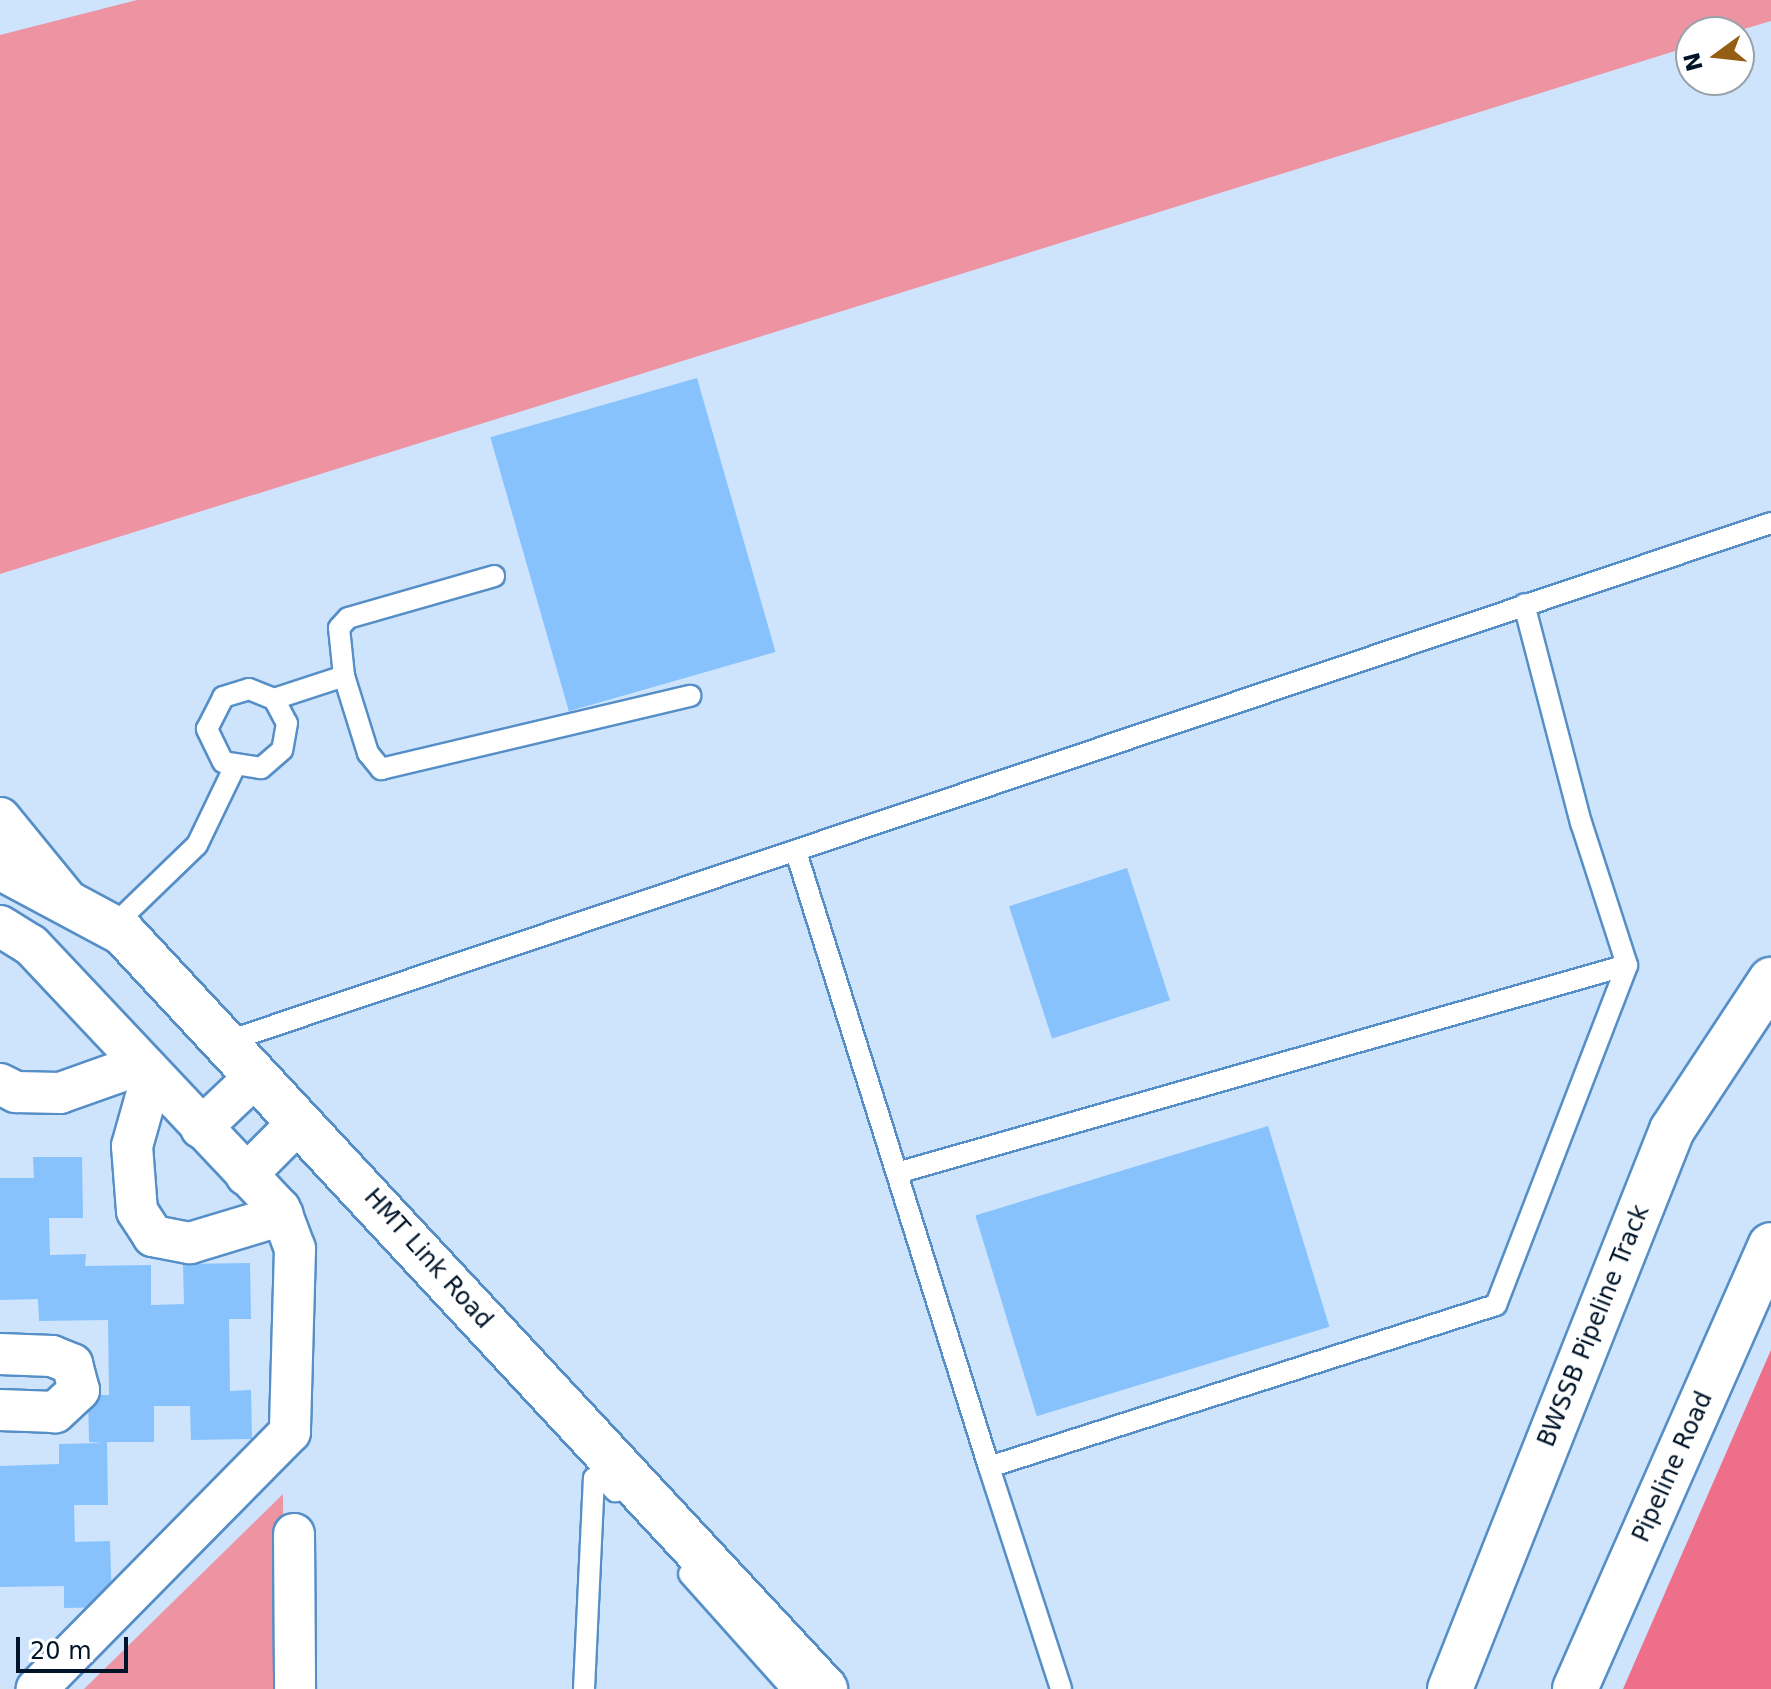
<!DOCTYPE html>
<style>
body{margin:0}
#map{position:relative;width:1771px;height:1689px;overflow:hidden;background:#cde4fc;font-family:"DejaVu Sans",sans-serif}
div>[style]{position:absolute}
.green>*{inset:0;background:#ee93a2}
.forest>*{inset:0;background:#ee6f89}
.building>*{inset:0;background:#88c2fd;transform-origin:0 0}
.roads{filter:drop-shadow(2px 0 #568fc7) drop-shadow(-2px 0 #568fc7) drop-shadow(0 2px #568fc7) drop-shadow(0 -2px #568fc7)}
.service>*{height:20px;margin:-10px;padding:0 10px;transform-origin:10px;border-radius:10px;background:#fff}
.minor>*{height:40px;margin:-20px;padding:0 20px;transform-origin:20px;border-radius:20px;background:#fff}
.tertiary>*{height:44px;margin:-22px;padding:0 22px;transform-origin:22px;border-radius:22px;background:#fff}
.secondary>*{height:44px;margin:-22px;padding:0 22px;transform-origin:22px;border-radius:22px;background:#fff}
span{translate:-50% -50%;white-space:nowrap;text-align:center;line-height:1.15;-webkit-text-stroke:6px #fff;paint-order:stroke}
.street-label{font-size:24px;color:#001429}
.north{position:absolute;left:1675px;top:16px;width:80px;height:80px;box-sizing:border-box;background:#fff;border:2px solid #99a1a9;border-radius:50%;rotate:255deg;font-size:22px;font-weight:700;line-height:32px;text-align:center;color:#001429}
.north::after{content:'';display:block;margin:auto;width:28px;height:36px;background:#945f14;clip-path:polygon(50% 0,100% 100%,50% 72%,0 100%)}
.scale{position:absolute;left:16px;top:1637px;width:112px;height:36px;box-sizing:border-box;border:4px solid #001429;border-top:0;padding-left:10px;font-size:24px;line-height:28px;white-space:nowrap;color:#001429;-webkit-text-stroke:6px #fff;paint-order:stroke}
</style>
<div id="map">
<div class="green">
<div style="clip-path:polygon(137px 0,1771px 0,1771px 21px,1734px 32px,1691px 32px,1691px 46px,0 574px,0 35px)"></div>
<div style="clip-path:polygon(283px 1494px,284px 1689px,84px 1689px)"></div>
</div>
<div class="forest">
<div style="clip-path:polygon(1771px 1350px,1771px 1689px,1623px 1689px)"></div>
</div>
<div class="building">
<div style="left:697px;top:378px;width:285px;height:215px;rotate:74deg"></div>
<div style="left:1127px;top:868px;width:139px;height:124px;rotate:72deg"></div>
<div style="left:1268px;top:1126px;width:210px;height:306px;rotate:73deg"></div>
<div style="clip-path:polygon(33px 1157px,82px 1157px,83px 1218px,49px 1218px,50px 1255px,86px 1254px,85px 1266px,151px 1265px,151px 1305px,184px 1304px,183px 1264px,250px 1263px,251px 1319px,229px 1319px,230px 1391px,251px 1390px,252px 1439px,191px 1440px,190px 1406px,154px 1406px,154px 1442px,107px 1442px,108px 1505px,74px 1505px,75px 1542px,110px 1541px,112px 1607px,64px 1608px,64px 1586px,0 1587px,0 1466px,59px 1464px,59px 1444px,103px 1443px,89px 1442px,88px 1395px,109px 1395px,108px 1320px,39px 1321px,38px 1299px,0 1300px,0 1178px,34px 1178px)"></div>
</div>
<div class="roads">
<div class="service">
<div style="left:344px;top:676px;width:81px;rotate:72.7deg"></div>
<div style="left:368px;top:753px;width:21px;rotate:51deg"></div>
<div style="left:381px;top:769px;width:318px;rotate:-13.3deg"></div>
<div style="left:274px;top:699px;width:27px;rotate:62deg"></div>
<div style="left:287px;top:723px;width:27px;rotate:100deg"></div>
<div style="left:282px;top:750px;width:28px;rotate:139deg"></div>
<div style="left:261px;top:768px;width:38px;rotate:-171deg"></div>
<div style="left:223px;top:762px;width:37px;rotate:-116deg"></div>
<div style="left:207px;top:729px;width:36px;rotate:-63deg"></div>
<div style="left:223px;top:697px;width:27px;rotate:-17deg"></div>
<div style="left:249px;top:689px;width:27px;rotate:22deg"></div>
<div style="left:274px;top:699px;width:74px;rotate:-18.2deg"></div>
<div style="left:344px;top:676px;width:48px;rotate:-95.9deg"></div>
<div style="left:339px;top:628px;width:13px;rotate:-48deg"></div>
<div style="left:348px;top:618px;width:152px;rotate:-16deg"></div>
<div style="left:796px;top:852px;width:645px;rotate:72.58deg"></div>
<div style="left:989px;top:1467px;width:532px;rotate:-17.72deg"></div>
<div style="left:1496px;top:1305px;width:364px;rotate:-68.9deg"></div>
<div style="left:1627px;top:965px;width:149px;rotate:-107.9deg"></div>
<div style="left:1581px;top:823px;width:226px;rotate:-104.6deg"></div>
<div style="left:112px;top:927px;width:118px;rotate:-44deg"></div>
<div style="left:197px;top:845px;width:85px;rotate:-64.3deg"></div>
<div style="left:225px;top:1042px;width:1631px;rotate:-18.56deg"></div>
<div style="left:897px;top:1173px;width:759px;rotate:-15.9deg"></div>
<div style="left:989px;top:1467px;width:233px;rotate:72deg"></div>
<div style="left:689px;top:1574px;width:154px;rotate:48.2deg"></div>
<div style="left:584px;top:1689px;width:211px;rotate:-87.3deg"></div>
<div style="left:594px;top:1478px;width:7px;rotate:-16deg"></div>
<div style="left:601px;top:1476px;width:21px;rotate:47deg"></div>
</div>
<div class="minor">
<div style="left:0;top:818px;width:107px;rotate:50.7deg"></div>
<div style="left:0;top:926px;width:36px;rotate:32deg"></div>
<div style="left:31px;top:945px;width:363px;rotate:46.7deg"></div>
<div style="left:280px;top:1209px;width:43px;rotate:69.4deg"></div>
<div style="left:295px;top:1249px;width:183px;rotate:91.6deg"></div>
<div style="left:290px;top:1432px;width:361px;rotate:134.6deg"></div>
<div style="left:152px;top:1075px;width:74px;rotate:105.7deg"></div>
<div style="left:132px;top:1146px;width:65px;rotate:85.6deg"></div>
<div style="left:137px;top:1211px;width:30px;rotate:57deg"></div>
<div style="left:153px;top:1236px;width:38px;rotate:11deg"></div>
<div style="left:190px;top:1243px;width:97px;rotate:-16.8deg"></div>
<div style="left:0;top:1084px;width:18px;rotate:27deg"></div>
<div style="left:16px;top:1092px;width:44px;rotate:1.3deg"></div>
<div style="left:60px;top:1093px;width:87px;rotate:-19.5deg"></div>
<div style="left:201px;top:1128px;width:76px;rotate:-43.4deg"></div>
<div style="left:246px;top:1175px;width:75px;rotate:-45deg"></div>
<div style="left:0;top:1354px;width:52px;rotate:2.2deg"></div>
<div style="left:52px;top:1356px;width:22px;rotate:22deg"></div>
<div style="left:72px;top:1364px;width:27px;rotate:75deg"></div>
<div style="left:79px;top:1390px;width:33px;rotate:137deg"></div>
<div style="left:55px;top:1412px;width:55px;rotate:-177.9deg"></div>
<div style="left:294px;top:1534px;width:155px;rotate:89.6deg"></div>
</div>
<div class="tertiary">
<div style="left:0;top:867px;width:140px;rotate:28.2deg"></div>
<div style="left:123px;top:933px;width:1032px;rotate:47.12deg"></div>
</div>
<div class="secondary">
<div style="left:1450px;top:1689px;width:601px;rotate:-68.34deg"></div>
<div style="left:1672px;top:1130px;width:180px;rotate:-56.6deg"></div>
<div style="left:1575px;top:1689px;width:485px;rotate:-66.2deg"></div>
</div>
</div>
<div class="street-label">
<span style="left:428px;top:1259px;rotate:48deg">HMT Link Road</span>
<span style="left:1594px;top:1326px;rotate:-68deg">BWSSB Pipeline Track</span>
<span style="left:1673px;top:1467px;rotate:-66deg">Pipeline Road</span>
</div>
<div class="north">N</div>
<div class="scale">20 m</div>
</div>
